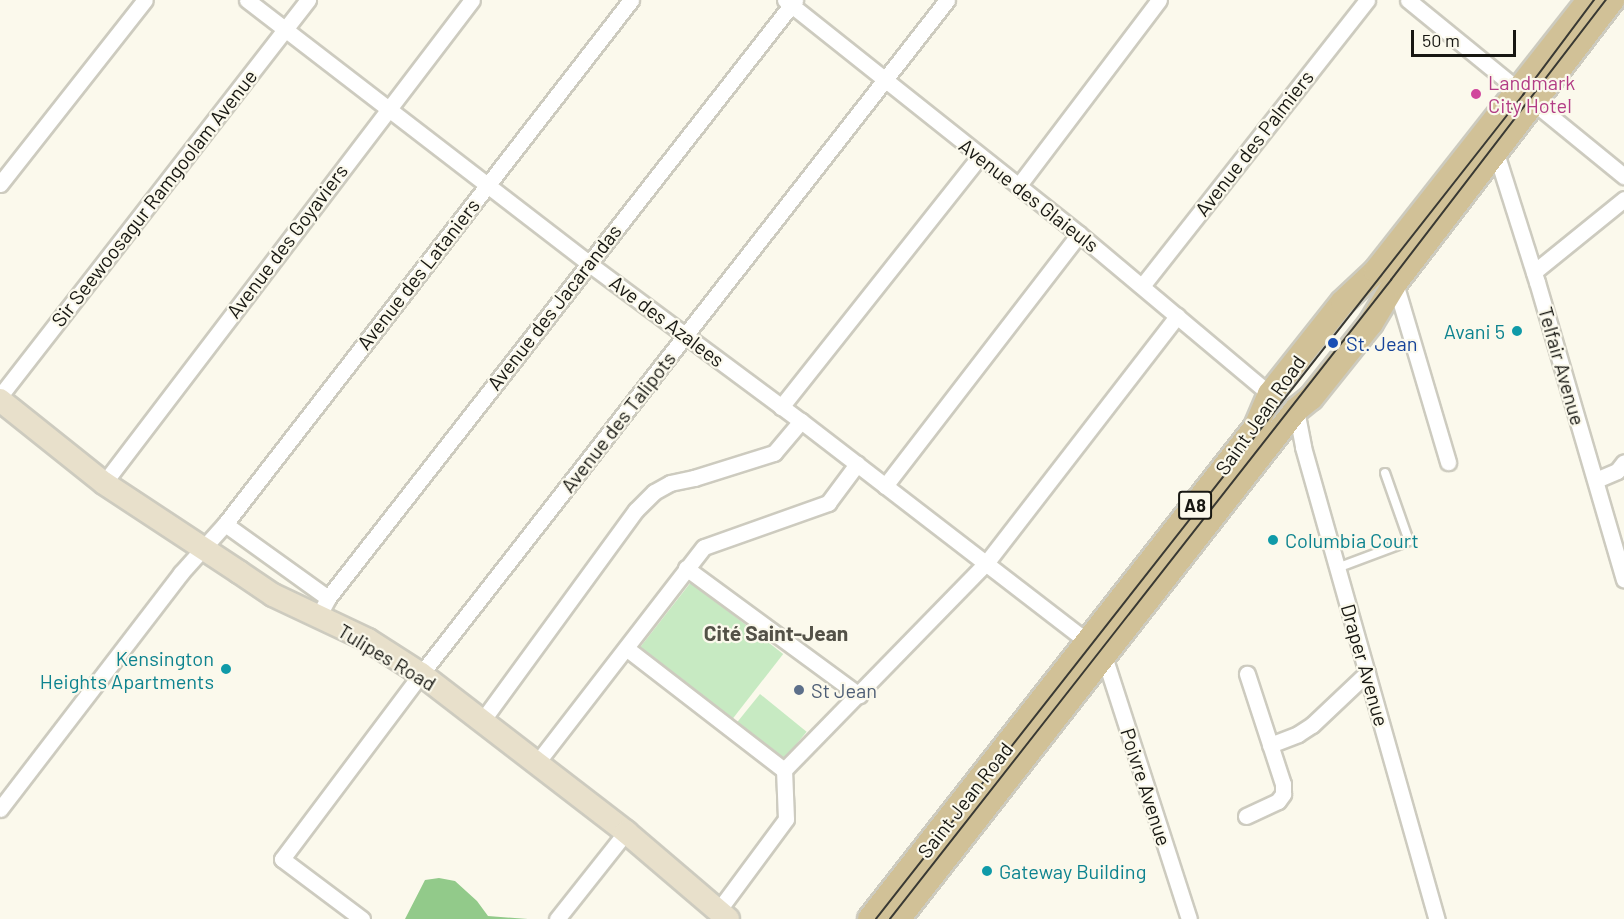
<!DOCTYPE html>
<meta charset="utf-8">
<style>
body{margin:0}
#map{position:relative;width:1624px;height:919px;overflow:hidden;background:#fbf9ec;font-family:Barlow,sans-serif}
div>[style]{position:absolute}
.green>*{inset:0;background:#c7eac2;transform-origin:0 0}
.forest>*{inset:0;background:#92ca8a}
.roads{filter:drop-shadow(2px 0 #cdcbbf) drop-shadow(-2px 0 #cdcbbf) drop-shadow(0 2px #cdcbbf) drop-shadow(0 -2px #cdcbbf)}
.lane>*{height:8px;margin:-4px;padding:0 4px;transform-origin:4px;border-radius:4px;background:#fff}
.street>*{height:15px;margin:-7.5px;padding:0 7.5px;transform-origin:7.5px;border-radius:7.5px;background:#fff}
.secondary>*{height:22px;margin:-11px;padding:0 11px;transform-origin:11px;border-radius:11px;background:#e8e0cb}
.primary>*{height:24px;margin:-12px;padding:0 12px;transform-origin:12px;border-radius:12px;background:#d1c197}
.tram>*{height:1.5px;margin:-0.75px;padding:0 0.75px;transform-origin:0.75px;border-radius:0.75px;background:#393933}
.dots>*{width:16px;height:16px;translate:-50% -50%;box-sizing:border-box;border:3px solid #fbf9ec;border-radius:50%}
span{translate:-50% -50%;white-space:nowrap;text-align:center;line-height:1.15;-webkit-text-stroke:4.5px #fbf9ec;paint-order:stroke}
.shield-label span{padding:2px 4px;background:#fbf9ec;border:2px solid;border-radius:4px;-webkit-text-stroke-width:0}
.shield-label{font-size:18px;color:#171712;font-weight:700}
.hotel-label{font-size:20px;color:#b23c85}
.left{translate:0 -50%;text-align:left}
.street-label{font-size:20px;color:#171712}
.culture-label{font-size:20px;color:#0d838f}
.right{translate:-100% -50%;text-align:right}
.transit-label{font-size:20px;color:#164399}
.service-label{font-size:20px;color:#4e5e75}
.neighbourhood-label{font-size:21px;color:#535147;font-weight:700}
.scale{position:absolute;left:1411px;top:30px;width:105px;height:27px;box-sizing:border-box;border:3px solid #171712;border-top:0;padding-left:8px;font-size:18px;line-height:21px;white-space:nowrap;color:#171712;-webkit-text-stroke:4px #fbf9ec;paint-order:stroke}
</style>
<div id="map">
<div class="green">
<div style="left:691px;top:582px;width:117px;height:83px;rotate:38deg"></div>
<div style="left:760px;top:694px;width:60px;height:38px;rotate:39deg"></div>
</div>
<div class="forest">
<div style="clip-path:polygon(439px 878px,455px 881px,477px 901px,488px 916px,528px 919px,405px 919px,425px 880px)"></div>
</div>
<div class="roads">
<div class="lane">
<div style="left:1337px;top:568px;width:77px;rotate:-20.6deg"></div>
<div style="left:1409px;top:541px;width:72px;rotate:-109.4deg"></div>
</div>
<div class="street">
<div style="left:247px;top:0;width:431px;rotate:37.6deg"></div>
<div style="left:588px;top:263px;width:265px;rotate:36.6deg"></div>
<div style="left:801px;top:421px;width:362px;rotate:37.6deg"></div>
<div style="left:785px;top:0;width:376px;rotate:38.5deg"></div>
<div style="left:1079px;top:234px;width:249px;rotate:40deg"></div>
<div style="left:1408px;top:0;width:279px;rotate:39.2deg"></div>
<div style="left:1496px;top:153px;width:135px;rotate:72.4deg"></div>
<div style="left:1537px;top:282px;width:310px;rotate:73.7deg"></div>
<div style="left:0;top:184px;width:234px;rotate:-51.8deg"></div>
<div style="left:1019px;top:185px;width:232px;rotate:-52.9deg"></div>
<div style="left:1534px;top:272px;width:116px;rotate:-39deg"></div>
<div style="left:1395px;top:283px;width:187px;rotate:73.5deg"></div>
<div style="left:1142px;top:286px;width:364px;rotate:-51.8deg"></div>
<div style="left:0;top:396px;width:502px;rotate:-52.13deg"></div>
<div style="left:781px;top:407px;width:320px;rotate:-51.6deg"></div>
<div style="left:1296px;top:410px;width:38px;rotate:79deg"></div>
<div style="left:1303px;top:447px;width:491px;rotate:74.2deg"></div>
<div style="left:1596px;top:480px;width:23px;rotate:-23deg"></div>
<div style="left:1617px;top:471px;width:11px;rotate:-52deg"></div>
<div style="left:104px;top:483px;width:607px;rotate:-52.7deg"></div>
<div style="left:885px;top:486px;width:318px;rotate:-52.4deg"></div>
<div style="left:225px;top:524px;width:127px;rotate:35.7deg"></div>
<div style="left:686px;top:568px;width:215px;rotate:36.3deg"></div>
<div style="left:318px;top:617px;width:21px;rotate:-62deg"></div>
<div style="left:328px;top:598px;width:759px;rotate:-52.01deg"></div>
<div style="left:626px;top:648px;width:200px;rotate:37.7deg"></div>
<div style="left:1104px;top:656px;width:276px;rotate:72.1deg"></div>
<div style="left:482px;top:721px;width:261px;rotate:-53.9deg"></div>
<div style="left:636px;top:510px;width:25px;rotate:-45deg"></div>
<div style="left:654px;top:492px;width:18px;rotate:-29deg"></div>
<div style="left:670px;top:483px;width:25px;rotate:-12deg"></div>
<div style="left:694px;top:478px;width:84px;rotate:-17.4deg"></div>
<div style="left:774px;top:453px;width:42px;rotate:-49.8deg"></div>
<div style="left:1270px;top:745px;width:30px;rotate:-21deg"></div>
<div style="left:1298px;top:734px;width:17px;rotate:-33deg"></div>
<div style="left:1312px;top:725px;width:76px;rotate:-43.4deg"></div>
<div style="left:536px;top:764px;width:274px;rotate:-52.3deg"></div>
<div style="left:704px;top:547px;width:132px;rotate:-19.5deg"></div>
<div style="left:828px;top:503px;width:49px;rotate:-53.4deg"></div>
<div style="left:0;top:809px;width:297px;rotate:-52.5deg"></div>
<div style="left:181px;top:573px;width:66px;rotate:-48.1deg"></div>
<div style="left:225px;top:524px;width:663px;rotate:-52.23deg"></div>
<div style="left:1246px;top:816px;width:35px;rotate:-25deg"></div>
<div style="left:1278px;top:801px;width:9px;rotate:-54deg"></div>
<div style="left:1283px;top:794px;width:10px;rotate:-90deg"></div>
<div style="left:1283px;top:784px;width:116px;rotate:-108.1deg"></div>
<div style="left:718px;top:911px;width:114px;rotate:-53.5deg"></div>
<div style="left:786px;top:819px;width:49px;rotate:-92.3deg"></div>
<div style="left:784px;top:770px;width:291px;rotate:-45.7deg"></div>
<div style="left:987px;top:562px;width:311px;rotate:-52.3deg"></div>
<div style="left:362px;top:919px;width:100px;rotate:-143.1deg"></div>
<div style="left:282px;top:859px;width:231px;rotate:-53.1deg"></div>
<div style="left:421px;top:674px;width:855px;rotate:-52.03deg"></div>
<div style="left:557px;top:919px;width:111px;rotate:-51.6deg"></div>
</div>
<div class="secondary">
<div style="left:0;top:400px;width:133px;rotate:38.6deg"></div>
<div style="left:104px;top:483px;width:162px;rotate:33.4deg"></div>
<div style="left:239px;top:572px;width:41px;rotate:34.1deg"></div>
<div style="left:273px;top:595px;width:105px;rotate:25.3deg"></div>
<div style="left:368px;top:640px;width:63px;rotate:32.7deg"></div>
<div style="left:421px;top:674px;width:259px;rotate:37.6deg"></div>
<div style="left:626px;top:832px;width:134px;rotate:40.5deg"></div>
</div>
<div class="primary">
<div style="left:870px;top:919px;width:625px;rotate:-51.88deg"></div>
<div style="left:1256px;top:427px;width:36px;rotate:-67deg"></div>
<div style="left:1270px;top:394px;width:117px;rotate:-51.6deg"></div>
<div style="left:1343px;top:302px;width:45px;rotate:-43.2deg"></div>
<div style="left:1376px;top:271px;width:345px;rotate:-51.8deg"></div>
<div style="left:898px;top:919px;width:646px;rotate:-51.98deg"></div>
<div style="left:1296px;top:410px;width:19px;rotate:-39deg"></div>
<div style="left:1311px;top:398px;width:96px;rotate:-51.3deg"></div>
<div style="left:1371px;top:323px;width:47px;rotate:-59deg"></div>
<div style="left:1395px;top:283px;width:357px;rotate:-52.5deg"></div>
</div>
</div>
<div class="tram">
<div style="left:876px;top:919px;width:1048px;rotate:-51.86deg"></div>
<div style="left:1523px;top:95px;width:119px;rotate:-53.2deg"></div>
<div style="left:890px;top:919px;width:812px;rotate:-51.9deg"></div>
<div style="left:1391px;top:280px;width:353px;rotate:-52.5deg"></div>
</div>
<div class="dots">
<div style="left:1476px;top:94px;background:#d1479c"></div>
<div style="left:1517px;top:331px;background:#0f9aa8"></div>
<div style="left:1333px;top:343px;background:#1a4fb4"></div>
<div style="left:1273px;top:540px;background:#0f9aa8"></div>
<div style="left:226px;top:669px;background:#0f9aa8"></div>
<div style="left:799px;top:690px;background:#5c6f8a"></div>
<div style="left:987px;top:871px;background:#0f9aa8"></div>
</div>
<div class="shield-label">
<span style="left:1195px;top:505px">A8</span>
</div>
<div class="hotel-label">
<span class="left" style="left:1488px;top:94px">Landmark<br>City Hotel</span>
</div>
<div class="street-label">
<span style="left:1254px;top:143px;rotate:-52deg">Avenue des Palmiers</span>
<span style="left:1029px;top:195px;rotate:38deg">Avenue des Glaieuls</span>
<span style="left:154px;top:198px;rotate:-52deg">Sir Seewoosagur Ramgoolam Avenue</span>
<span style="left:287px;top:241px;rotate:-53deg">Avenue des Goyaviers</span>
<span style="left:418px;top:274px;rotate:-52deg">Avenue des Lataniers</span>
<span style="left:554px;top:307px;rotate:-52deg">Avenue des Jacarandas</span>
<span style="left:667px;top:321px;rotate:37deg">Ave des Azalees</span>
<span style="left:1562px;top:366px;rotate:74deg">Telfair Avenue</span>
<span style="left:1260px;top:415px;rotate:-55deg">Saint Jean Road</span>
<span style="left:618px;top:422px;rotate:-52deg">Avenue des Talipots</span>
<span style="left:387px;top:657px;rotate:31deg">Tulipes Road</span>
<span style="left:1365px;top:665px;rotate:74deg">Draper Avenue</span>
<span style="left:1146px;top:787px;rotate:72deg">Poivre Avenue</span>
<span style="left:965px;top:800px;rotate:-52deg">Saint Jean Road</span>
</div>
<div class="culture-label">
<span class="right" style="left:1505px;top:331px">Avani 5</span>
<span class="left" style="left:1285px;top:540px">Columbia Court</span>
<span class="right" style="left:214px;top:670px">Kensington<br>Heights Apartments</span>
<span class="left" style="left:999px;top:871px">Gateway Building</span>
</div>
<div class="transit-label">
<span class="left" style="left:1346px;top:343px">St. Jean</span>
</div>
<div class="service-label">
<span class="left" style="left:811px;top:690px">St Jean</span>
</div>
<div class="neighbourhood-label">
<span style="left:776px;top:633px">Cité Saint-Jean</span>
</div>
<div class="scale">50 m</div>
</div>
